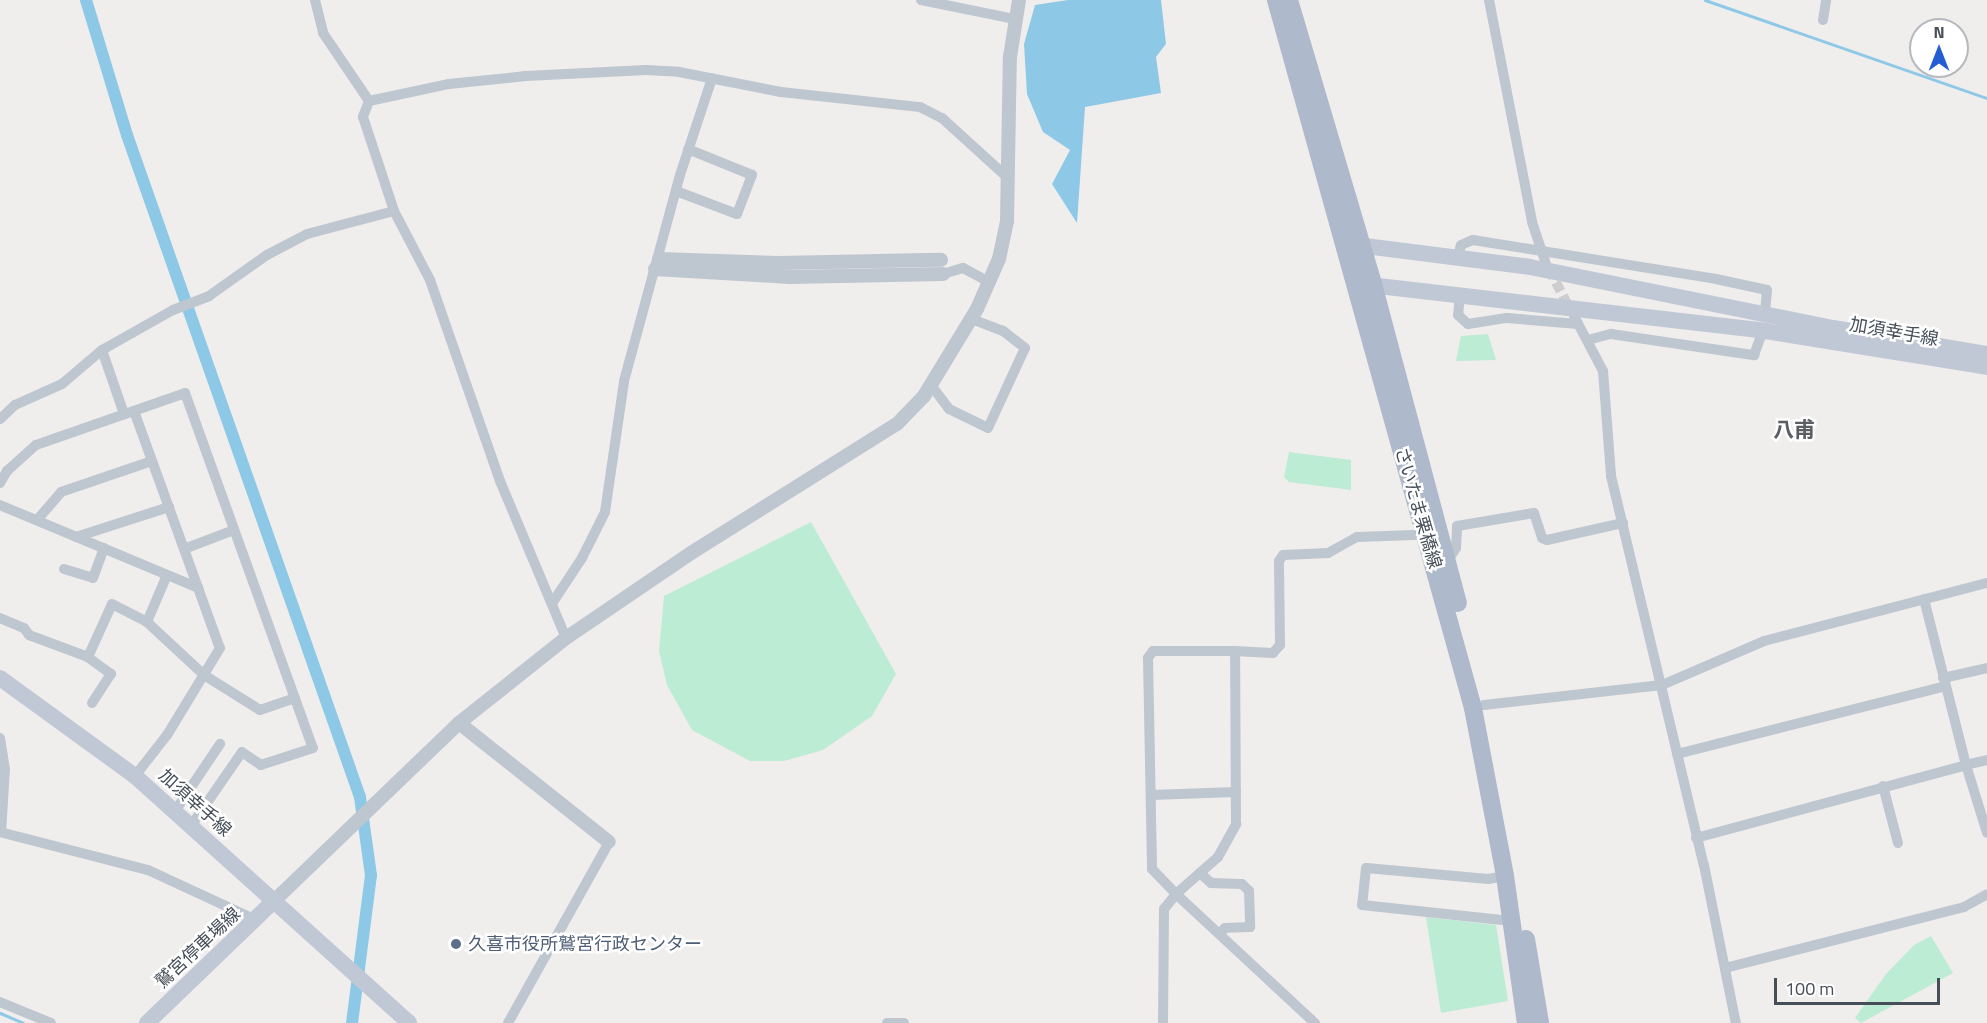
<!DOCTYPE html>
<meta charset="utf-8">
<style>
body{margin:0}
#map{position:relative;width:1987px;height:1023px;overflow:hidden;background:#f0eded;font-family:"Titillium Web","Noto Sans JP",sans-serif}
div>[style]{position:absolute}
.green>*{inset:0;background:#bdecd4}
.water>*{inset:0;background:#8dc9e6}
.stream>*{height:3px;margin:-1.5px;padding:0 1.5px;transform-origin:1.5px;border-radius:1.5px;background:#8dc9e6}
.canal>*{height:12px;margin:-6px;padding:0 6px;transform-origin:6px;border-radius:6px;background:#8dc9e6}
.minor-tunnel>*{height:10px;margin-top:-5px;transform-origin:0;background:repeating-linear-gradient(90deg,#cecdcf 0 10px,transparent 0 15px)}
.minor>*{height:10px;margin:-5px;padding:0 5px;transform-origin:5px;border-radius:5px;background:#bec6cf}
.tertiary>*{height:14px;margin:-7px;padding:0 7px;transform-origin:7px;border-radius:7px;background:#bec6cf}
.secondary>*{height:16px;margin:-8px;padding:0 8px;transform-origin:8px;border-radius:8px;background:#c1c8d5}
.primary>*{height:18px;margin:-9px;padding:0 9px;transform-origin:9px;border-radius:9px;background:#aeb9cb}
.dots>*{width:16px;height:16px;translate:-50% -50%;box-sizing:border-box;border:3px solid #fff;border-radius:50%}
span{translate:-50% -50%;white-space:nowrap;text-align:center;line-height:1.15;-webkit-text-stroke:5px #fff;paint-order:stroke}
.street-label{font-size:18px;color:#464e59}
.service-label{font-size:18px;color:#4e5e75}
.left{translate:0 -50%;text-align:left}
.quarter-label{font-size:21px;color:#5a5d62;font-weight:700}
.north{position:absolute;left:1909px;top:18px;width:60px;height:60px;box-sizing:border-box;background:#fff;border:2px solid #b5b8bd;border-radius:50%;rotate:0deg;font-size:16px;font-weight:700;line-height:24px;text-align:center;color:#464e59}
.north::after{content:'';display:block;margin:auto;width:21px;height:27px;background:#235cd3;clip-path:polygon(50% 0,100% 100%,50% 72%,0 100%)}
.scale{position:absolute;left:1774px;top:978px;width:166px;height:27px;box-sizing:border-box;border:3px solid #464e59;border-top:0;padding-left:8px;font-size:18px;line-height:21px;white-space:nowrap;color:#464e59;-webkit-text-stroke:4px #fff;paint-order:stroke}
</style>
<div id="map">
<div class="green">
<div style="clip-path:polygon(1488px 334px,1496px 360px,1456px 361px,1461px 336px)"></div>
<div style="clip-path:polygon(1289px 452px,1351px 460px,1351px 490px,1289px 482px,1284px 477px)"></div>
<div style="clip-path:polygon(811px 522px,896px 674px,872px 716px,823px 750px,784px 761px,750px 761px,692px 730px,667px 685px,659px 651px,664px 596px)"></div>
<div style="clip-path:polygon(1426px 917px,1496px 925px,1508px 1001px,1441px 1013px)"></div>
<div style="clip-path:polygon(1931px 936px,1953px 973px,1861px 1023px,1855px 1018px,1886px 974px,1914px 945px)"></div>
</div>
<div class="water">
<div style="clip-path:polygon(1068px 0,1161px 0,1166px 44px,1156px 57px,1161px 93px,1085px 107px,1077px 223px,1052px 184px,1070px 150px,1043px 132px,1027px 94px,1024px 44px,1035px 5px)"></div>
</div>
<div class="stream">
<div style="left:1705px;top:0;width:299px;rotate:19.2deg"></div>
<div style="left:0;top:1013px;width:25px;rotate:23deg"></div>
</div>
<div class="canal">
<div style="left:86px;top:0;width:141px;rotate:73.1deg"></div>
<div style="left:127px;top:135px;width:702px;rotate:70.61deg"></div>
<div style="left:360px;top:797px;width:79px;rotate:82deg"></div>
<div style="left:371px;top:875px;width:149px;rotate:97.3deg"></div>
</div>
<div class="minor-tunnel">
<div style="left:1549px;top:269px;width:47px;rotate:62.4deg"></div>
</div>
<div class="minor">
<div style="left:315px;top:0;width:34px;rotate:76deg"></div>
<div style="left:323px;top:33px;width:82px;rotate:55.9deg"></div>
<div style="left:921px;top:0;width:95px;rotate:11.5deg"></div>
<div style="left:1489px;top:0;width:226px;rotate:79deg"></div>
<div style="left:1532px;top:222px;width:44px;rotate:71.6deg"></div>
<div style="left:1823px;top:20px;width:20px;rotate:-81deg"></div>
<div style="left:369px;top:101px;width:82px;rotate:-12deg"></div>
<div style="left:449px;top:84px;width:77px;rotate:-5.9deg"></div>
<div style="left:526px;top:76px;width:120px;rotate:-2.9deg"></div>
<div style="left:646px;top:70px;width:33px;rotate:3deg"></div>
<div style="left:679px;top:72px;width:104px;rotate:11.1deg"></div>
<div style="left:781px;top:92px;width:140px;rotate:6.2deg"></div>
<div style="left:920px;top:107px;width:25px;rotate:27deg"></div>
<div style="left:942px;top:118px;width:91px;rotate:42.3deg"></div>
<div style="left:369px;top:101px;width:17px;rotate:111deg"></div>
<div style="left:363px;top:117px;width:99px;rotate:71.7deg"></div>
<div style="left:394px;top:211px;width:78px;rotate:62.4deg"></div>
<div style="left:430px;top:280px;width:213px;rotate:70.8deg"></div>
<div style="left:500px;top:481px;width:170px;rotate:67.2deg"></div>
<div style="left:676px;top:191px;width:65px;rotate:20.7deg"></div>
<div style="left:737px;top:214px;width:42px;rotate:-69deg"></div>
<div style="left:752px;top:175px;width:69px;rotate:-157.9deg"></div>
<div style="left:1458px;top:256px;width:11px;rotate:-75deg"></div>
<div style="left:1461px;top:245px;width:13px;rotate:-23deg"></div>
<div style="left:1473px;top:240px;width:246px;rotate:9.1deg"></div>
<div style="left:1716px;top:279px;width:52px;rotate:12.2deg"></div>
<div style="left:1767px;top:290px;width:24px;rotate:95deg"></div>
<div style="left:943px;top:274px;width:21px;rotate:-17deg"></div>
<div style="left:963px;top:268px;width:30px;rotate:28deg"></div>
<div style="left:1460px;top:294px;width:21px;rotate:95deg"></div>
<div style="left:1458px;top:315px;width:13px;rotate:42deg"></div>
<div style="left:1468px;top:324px;width:39px;rotate:-9deg"></div>
<div style="left:1507px;top:318px;width:71px;rotate:4.8deg"></div>
<div style="left:1574px;top:316px;width:62px;rotate:62.2deg"></div>
<div style="left:1603px;top:371px;width:105px;rotate:85.6deg"></div>
<div style="left:1611px;top:476px;width:400px;rotate:76.6deg"></div>
<div style="left:1704px;top:865px;width:161px;rotate:78.6deg"></div>
<div style="left:1588px;top:340px;width:24px;rotate:-15deg"></div>
<div style="left:1611px;top:334px;width:145px;rotate:8.4deg"></div>
<div style="left:1754px;top:355px;width:27px;rotate:-70deg"></div>
<div style="left:102px;top:350px;width:68px;rotate:71deg"></div>
<div style="left:931px;top:385px;width:30px;rotate:53deg"></div>
<div style="left:949px;top:409px;width:43px;rotate:26deg"></div>
<div style="left:988px;top:428px;width:88px;rotate:-65.2deg"></div>
<div style="left:1025px;top:348px;width:28px;rotate:-142deg"></div>
<div style="left:1003px;top:331px;width:34px;rotate:-159deg"></div>
<div style="left:134px;top:411px;width:252px;rotate:70.1deg"></div>
<div style="left:220px;top:648px;width:102px;rotate:121.3deg"></div>
<div style="left:167px;top:735px;width:52px;rotate:128deg"></div>
<div style="left:0;top:419px;width:21px;rotate:-43deg"></div>
<div style="left:15px;top:405px;width:51px;rotate:-24.1deg"></div>
<div style="left:62px;top:384px;width:52px;rotate:-40.4deg"></div>
<div style="left:102px;top:350px;width:81px;rotate:-29.4deg"></div>
<div style="left:173px;top:310px;width:39px;rotate:-21deg"></div>
<div style="left:209px;top:296px;width:71px;rotate:-35.3deg"></div>
<div style="left:267px;top:255px;width:45px;rotate:-27.7deg"></div>
<div style="left:307px;top:234px;width:90px;rotate:-14.8deg"></div>
<div style="left:0;top:483px;width:14px;rotate:-60deg"></div>
<div style="left:7px;top:471px;width:39px;rotate:-42deg"></div>
<div style="left:36px;top:445px;width:158px;rotate:-19.2deg"></div>
<div style="left:185px;top:393px;width:377px;rotate:70.2deg"></div>
<div style="left:313px;top:748px;width:55px;rotate:161.9deg"></div>
<div style="left:261px;top:765px;width:23px;rotate:-146deg"></div>
<div style="left:242px;top:752px;width:90px;rotate:124.6deg"></div>
<div style="left:0;top:505px;width:215px;rotate:22.7deg"></div>
<div style="left:37px;top:520px;width:37px;rotate:-49deg"></div>
<div style="left:61px;top:492px;width:96px;rotate:-18.8deg"></div>
<div style="left:76px;top:537px;width:98px;rotate:-17.9deg"></div>
<div style="left:184px;top:549px;width:53px;rotate:-20.8deg"></div>
<div style="left:1446px;top:563px;width:18px;rotate:-56deg"></div>
<div style="left:1456px;top:548px;width:22px;rotate:-87deg"></div>
<div style="left:1457px;top:526px;width:78px;rotate:-9.6deg"></div>
<div style="left:1534px;top:513px;width:26px;rotate:72deg"></div>
<div style="left:1542px;top:538px;width:5px;rotate:22deg"></div>
<div style="left:1547px;top:540px;width:78px;rotate:-12.6deg"></div>
<div style="left:64px;top:569px;width:30px;rotate:17deg"></div>
<div style="left:93px;top:578px;width:32px;rotate:-70deg"></div>
<div style="left:167px;top:575px;width:51px;rotate:113.1deg"></div>
<div style="left:147px;top:622px;width:78px;rotate:42.9deg"></div>
<div style="left:204px;top:675px;width:66px;rotate:32deg"></div>
<div style="left:260px;top:710px;width:37px;rotate:-19deg"></div>
<div style="left:553px;top:602px;width:53px;rotate:-56.6deg"></div>
<div style="left:582px;top:558px;width:51px;rotate:-63.4deg"></div>
<div style="left:605px;top:512px;width:132px;rotate:-81.7deg"></div>
<div style="left:624px;top:381px;width:213px;rotate:-74.8deg"></div>
<div style="left:680px;top:175px;width:102px;rotate:-71.7deg"></div>
<div style="left:0;top:618px;width:26px;rotate:23deg"></div>
<div style="left:24px;top:628px;width:9px;rotate:54deg"></div>
<div style="left:29px;top:635px;width:63px;rotate:20.4deg"></div>
<div style="left:1235px;top:651px;width:82px;rotate:180deg"></div>
<div style="left:1153px;top:651px;width:9px;rotate:126deg"></div>
<div style="left:1148px;top:658px;width:211px;rotate:88.9deg"></div>
<div style="left:1152px;top:869px;width:35px;rotate:46deg"></div>
<div style="left:1176px;top:894px;width:56px;rotate:-41.4deg"></div>
<div style="left:1218px;top:857px;width:38px;rotate:-61deg"></div>
<div style="left:1236px;top:824px;width:173px;rotate:-90.3deg"></div>
<div style="left:1235px;top:651px;width:38px;rotate:3deg"></div>
<div style="left:1273px;top:653px;width:11px;rotate:-49deg"></div>
<div style="left:1280px;top:645px;width:84px;rotate:-90.7deg"></div>
<div style="left:1279px;top:561px;width:7px;rotate:-56deg"></div>
<div style="left:1283px;top:555px;width:45px;rotate:-2.5deg"></div>
<div style="left:1328px;top:553px;width:33px;rotate:-29deg"></div>
<div style="left:1357px;top:537px;width:57px;rotate:-2deg"></div>
<div style="left:1414px;top:535px;width:11px;rotate:-15deg"></div>
<div style="left:1943px;top:678px;width:45px;rotate:-12.8deg"></div>
<div style="left:92px;top:703px;width:35px;rotate:-57deg"></div>
<div style="left:111px;top:674px;width:29px;rotate:-144deg"></div>
<div style="left:88px;top:657px;width:58px;rotate:-65.6deg"></div>
<div style="left:112px;top:604px;width:39px;rotate:27deg"></div>
<div style="left:1484px;top:705px;width:179px;rotate:-6.4deg"></div>
<div style="left:1662px;top:685px;width:111px;rotate:-23.3deg"></div>
<div style="left:1764px;top:641px;width:230px;rotate:-14.6deg"></div>
<div style="left:0;top:738px;width:31px;rotate:81deg"></div>
<div style="left:5px;top:769px;width:63px;rotate:93.6deg"></div>
<div style="left:1677px;top:754px;width:276px;rotate:-14.2deg"></div>
<div style="left:1987px;top:760px;width:22px;rotate:167deg"></div>
<div style="left:1966px;top:765px;width:71px;rotate:72.8deg"></div>
<div style="left:1883px;top:786px;width:59px;rotate:75.3deg"></div>
<div style="left:1151px;top:795px;width:85px;rotate:-2deg"></div>
<div style="left:175px;top:811px;width:81px;rotate:-56.1deg"></div>
<div style="left:0;top:832px;width:153px;rotate:14.4deg"></div>
<div style="left:148px;top:870px;width:119px;rotate:24.8deg"></div>
<div style="left:1696px;top:838px;width:280px;rotate:-15.1deg"></div>
<div style="left:1966px;top:765px;width:171px;rotate:-104.2deg"></div>
<div style="left:1200px;top:873px;width:15px;rotate:42deg"></div>
<div style="left:1211px;top:883px;width:31px;rotate:2deg"></div>
<div style="left:1242px;top:884px;width:10px;rotate:45deg"></div>
<div style="left:1249px;top:891px;width:36px;rotate:88deg"></div>
<div style="left:1250px;top:927px;width:25px;rotate:178deg"></div>
<div style="left:1225px;top:928px;width:8px;rotate:135deg"></div>
<div style="left:1505px;top:876px;width:17px;rotate:170deg"></div>
<div style="left:1488px;top:879px;width:122px;rotate:-174.8deg"></div>
<div style="left:1366px;top:868px;width:37px;rotate:96deg"></div>
<div style="left:1362px;top:905px;width:150px;rotate:6.1deg"></div>
<div style="left:1725px;top:968px;width:247px;rotate:-14.3deg"></div>
<div style="left:1964px;top:907px;width:26px;rotate:-29deg"></div>
<div style="left:0;top:1002px;width:55px;rotate:22.4deg"></div>
<div style="left:508px;top:1023px;width:207px;rotate:-60.8deg"></div>
<div style="left:887px;top:1023px;width:17px"></div>
<div style="left:1163px;top:1023px;width:114px;rotate:-89.5deg"></div>
<div style="left:1164px;top:909px;width:19px;rotate:-51deg"></div>
<div style="left:1176px;top:894px;width:190px;rotate:42.9deg"></div>
</div>
<div class="tertiary">
<div style="left:659px;top:259px;width:119px;rotate:1.9deg"></div>
<div style="left:778px;top:263px;width:163px;rotate:-1.1deg"></div>
<div style="left:655px;top:269px;width:134px;rotate:3.4deg"></div>
<div style="left:789px;top:277px;width:154px;rotate:-1.1deg"></div>
<div style="left:459px;top:723px;width:191px;rotate:38.4deg"></div>
<div style="left:275px;top:900px;width:255px;rotate:-43.9deg"></div>
<div style="left:459px;top:723px;width:137px;rotate:-38.5deg"></div>
<div style="left:566px;top:638px;width:151px;rotate:-34.2deg"></div>
<div style="left:691px;top:553px;width:243px;rotate:-32.1deg"></div>
<div style="left:897px;top:424px;width:39px;rotate:-46deg"></div>
<div style="left:924px;top:396px;width:102px;rotate:-58.7deg"></div>
<div style="left:977px;top:309px;width:55px;rotate:-66.3deg"></div>
<div style="left:999px;top:259px;width:39px;rotate:-78deg"></div>
<div style="left:1007px;top:221px;width:164px;rotate:-89deg"></div>
<div style="left:1010px;top:57px;width:58px;rotate:-81deg"></div>
</div>
<div class="secondary">
<div style="left:1349px;top:244px;width:182px;rotate:7.2deg"></div>
<div style="left:1530px;top:267px;width:309px;rotate:11.4deg"></div>
<div style="left:1833px;top:328px;width:156px;rotate:9.6deg"></div>
<div style="left:1361px;top:284px;width:407px;rotate:6.6deg"></div>
<div style="left:1765px;top:331px;width:225px;rotate:9.2deg"></div>
<div style="left:0;top:678px;width:167px;rotate:36deg"></div>
<div style="left:135px;top:776px;width:369px;rotate:42deg"></div>
<div style="left:147px;top:1023px;width:178px;rotate:-43.9deg"></div>
</div>
<div class="primary">
<div style="left:1276px;top:0;width:735px;rotate:74.45deg"></div>
<div style="left:1473px;top:708px;width:171px;rotate:79.2deg"></div>
<div style="left:1505px;top:876px;width:148px;rotate:81.9deg"></div>
<div style="left:1289px;top:0;width:296px;rotate:73.5deg"></div>
<div style="left:1373px;top:284px;width:330px;rotate:75.1deg"></div>
<div style="left:1526px;top:939px;width:85px;rotate:80.5deg"></div>
</div>
<div class="dots">
<div style="left:456px;top:944px;background:#5c6f8a"></div>
</div>
<div class="street-label">
<span style="left:1894px;top:332px;rotate:10deg">加須幸手線</span>
<span style="left:1418px;top:508px;rotate:74deg">さいたま栗橋線</span>
<span style="left:195px;top:803px;rotate:42deg">加須幸手線</span>
<span style="left:198px;top:948px;rotate:-43deg">鷲宮停車場線</span>
</div>
<div class="service-label">
<span class="left" style="left:468px;top:944px">久喜市役所鷲宮行政センター</span>
</div>
<div class="quarter-label">
<span style="left:1794px;top:429px">八甫</span>
</div>
<div class="north">N</div>
<div class="scale">100 m</div>
</div>
